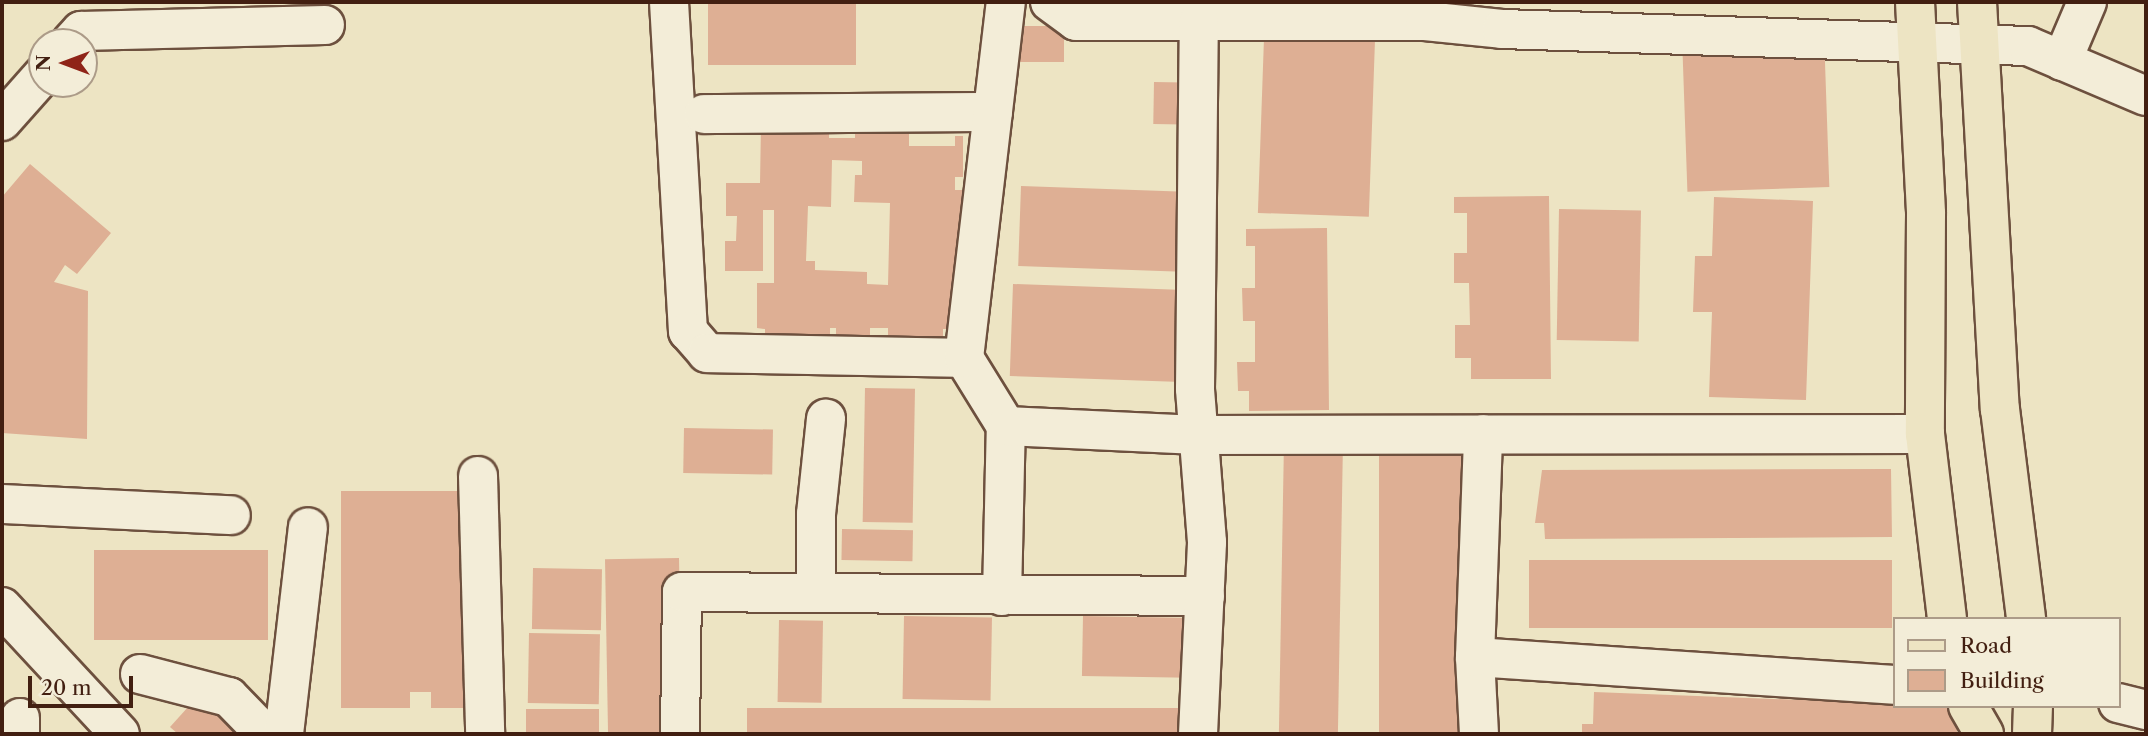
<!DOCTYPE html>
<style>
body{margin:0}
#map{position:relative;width:2148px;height:736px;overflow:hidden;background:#ede4c3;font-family:"Libre Caslon Text",serif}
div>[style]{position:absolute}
.building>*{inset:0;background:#deaf94;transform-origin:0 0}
.roads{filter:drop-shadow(2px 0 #6d503e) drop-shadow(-2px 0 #6d503e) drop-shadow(0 2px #6d503e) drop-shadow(0 -2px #6d503e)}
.minor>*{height:38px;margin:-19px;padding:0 19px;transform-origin:19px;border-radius:19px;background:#f3edd8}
.major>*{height:38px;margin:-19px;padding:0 19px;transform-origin:19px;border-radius:19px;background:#ede4c3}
span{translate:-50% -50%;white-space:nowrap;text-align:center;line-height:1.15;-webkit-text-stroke:5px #f3edd8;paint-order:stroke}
.frame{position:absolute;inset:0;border:4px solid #421f11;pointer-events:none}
.legend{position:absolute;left:1893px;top:617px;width:228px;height:91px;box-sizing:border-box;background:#f3edd8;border:2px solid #ac9b88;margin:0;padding:9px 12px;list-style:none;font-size:21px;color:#421f11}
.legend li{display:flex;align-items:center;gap:14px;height:35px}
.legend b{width:35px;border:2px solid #ac9b88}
.north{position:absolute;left:28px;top:28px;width:70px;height:70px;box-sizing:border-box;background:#f3edd8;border:2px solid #ac9b88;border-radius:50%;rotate:270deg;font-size:19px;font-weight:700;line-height:28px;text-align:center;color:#421f11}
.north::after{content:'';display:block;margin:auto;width:24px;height:32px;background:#8f2418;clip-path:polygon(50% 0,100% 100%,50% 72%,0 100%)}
.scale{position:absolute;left:28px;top:676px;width:105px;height:32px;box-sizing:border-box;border:4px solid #421f11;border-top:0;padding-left:9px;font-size:21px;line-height:24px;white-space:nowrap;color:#421f11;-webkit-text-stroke:5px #f3edd8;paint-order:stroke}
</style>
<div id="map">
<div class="building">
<div style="left:708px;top:2px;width:148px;height:63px"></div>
<div style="left:1018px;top:26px;width:46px;height:36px"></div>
<div style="left:1824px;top:34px;width:153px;height:142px;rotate:88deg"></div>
<div style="left:1264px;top:38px;width:111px;height:175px;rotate:2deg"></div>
<div style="left:1154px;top:82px;width:45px;height:42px;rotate:1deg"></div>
<div style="clip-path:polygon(evenodd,761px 124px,829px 125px,829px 138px,855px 138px,855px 125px,909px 126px,909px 146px,955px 146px,955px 136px,963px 136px,963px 177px,955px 177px,955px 190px,998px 190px,994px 274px,961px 274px,961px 329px,943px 329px,943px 340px,888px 340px,888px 328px,870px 328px,870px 341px,836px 341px,836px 328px,830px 328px,830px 341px,765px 340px,765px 329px,757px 328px,757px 283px,774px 283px,774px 210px,763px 210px,763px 271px,725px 271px,725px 241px,736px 241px,737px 216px,726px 216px,726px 183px,760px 183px,761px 124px,832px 160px,862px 161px,862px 175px,855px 175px,854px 202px,890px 203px,888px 285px,867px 284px,867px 272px,815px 270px,815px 261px,806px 261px,808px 206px,831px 207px,832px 160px)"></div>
<div style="clip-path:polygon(30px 164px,111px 233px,77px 274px,65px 265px,54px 282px,88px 291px,87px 439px,2px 433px,2px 197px)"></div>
<div style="left:1021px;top:186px;width:178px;height:80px;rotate:2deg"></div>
<div style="clip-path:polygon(1549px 196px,1551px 379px,1471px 379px,1471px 358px,1455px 358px,1455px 325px,1470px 325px,1469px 283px,1454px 283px,1454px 253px,1467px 253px,1467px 213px,1454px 213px,1454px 197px)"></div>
<div style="clip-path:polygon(1714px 197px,1813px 201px,1806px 400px,1709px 397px,1712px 312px,1693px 312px,1695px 256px,1712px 256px)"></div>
<div style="left:1559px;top:209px;width:82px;height:131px;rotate:1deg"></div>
<div style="clip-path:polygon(1327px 228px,1329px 410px,1249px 411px,1249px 391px,1238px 391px,1237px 362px,1255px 362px,1255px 321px,1243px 321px,1242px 288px,1255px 288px,1255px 246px,1246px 246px,1246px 229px)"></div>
<div style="left:1013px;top:284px;width:186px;height:92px;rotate:2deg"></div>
<div style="left:865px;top:388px;width:50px;height:134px;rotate:1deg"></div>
<div style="left:684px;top:428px;width:89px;height:45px;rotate:1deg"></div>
<div style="left:1284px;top:441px;width:59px;height:293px;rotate:1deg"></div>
<div style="left:1379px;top:447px;width:87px;height:287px"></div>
<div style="clip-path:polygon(1891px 469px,1892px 537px,1545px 539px,1544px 523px,1535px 523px,1542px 470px)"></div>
<div style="clip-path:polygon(341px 491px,473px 491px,474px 708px,431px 708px,431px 692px,410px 692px,410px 708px,341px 708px)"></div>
<div style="left:842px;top:529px;width:71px;height:31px;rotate:1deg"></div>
<div style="left:94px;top:550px;width:174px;height:90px"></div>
<div style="left:679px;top:558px;width:176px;height:74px;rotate:89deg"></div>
<div style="left:1529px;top:560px;width:363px;height:68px"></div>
<div style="left:533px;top:568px;width:69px;height:61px;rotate:1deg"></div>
<div style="left:904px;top:616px;width:88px;height:83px;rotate:1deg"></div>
<div style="left:1083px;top:616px;width:122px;height:60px;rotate:1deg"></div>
<div style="left:779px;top:620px;width:44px;height:82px;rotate:1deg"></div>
<div style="left:529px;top:633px;width:71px;height:70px;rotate:1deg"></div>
<div style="clip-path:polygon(207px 686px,260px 734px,178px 734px,170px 727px)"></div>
<div style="clip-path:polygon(1594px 692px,1957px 706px,1957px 733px,1582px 734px,1582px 724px,1593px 724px)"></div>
<div style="left:747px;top:708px;width:458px;height:26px"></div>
<div style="left:526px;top:709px;width:73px;height:25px"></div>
</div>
<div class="roads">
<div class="minor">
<div style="left:669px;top:2px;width:330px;rotate:86.7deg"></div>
<div style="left:688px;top:331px;width:29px;rotate:49deg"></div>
<div style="left:707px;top:353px;width:257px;rotate:1.1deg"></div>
<div style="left:1050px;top:2px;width:32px;rotate:36deg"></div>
<div style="left:1076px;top:21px;width:349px"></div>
<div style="left:1425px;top:21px;width:77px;rotate:5.9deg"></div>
<div style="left:1502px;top:29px;width:526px;rotate:1.85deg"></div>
<div style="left:2028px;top:46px;width:128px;rotate:23deg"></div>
<div style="left:71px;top:42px;width:15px;rotate:-48deg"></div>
<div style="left:81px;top:31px;width:244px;rotate:-1.4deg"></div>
<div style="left:2062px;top:61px;width:64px;rotate:-67deg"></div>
<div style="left:704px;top:114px;width:289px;rotate:-0.4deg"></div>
<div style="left:2px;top:121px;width:60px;rotate:-48.4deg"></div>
<div style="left:1006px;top:426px;width:80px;rotate:-121.7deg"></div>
<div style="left:964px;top:358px;width:358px;rotate:-83.3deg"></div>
<div style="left:478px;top:476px;width:258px;rotate:88.4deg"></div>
<div style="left:2px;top:504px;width:229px;rotate:2.8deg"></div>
<div style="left:816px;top:592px;width:78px;rotate:-90deg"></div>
<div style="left:816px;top:514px;width:96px;rotate:-84deg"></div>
<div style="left:1002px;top:596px;width:170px;rotate:-88.7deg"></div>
<div style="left:1006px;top:426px;width:192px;rotate:2.7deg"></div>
<div style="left:1198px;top:435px;width:727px;rotate:-0.08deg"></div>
<div style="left:2px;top:607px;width:173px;rotate:47.1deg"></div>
<div style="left:1475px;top:657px;width:420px;rotate:3.8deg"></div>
<div style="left:140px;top:674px;width:92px;rotate:14.5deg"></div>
<div style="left:229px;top:697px;width:52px;rotate:45.8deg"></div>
<div style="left:2118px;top:703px;width:29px;rotate:14deg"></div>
<div style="left:20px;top:718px;width:16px;rotate:90deg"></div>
<div style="left:284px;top:734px;width:208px;rotate:-83.4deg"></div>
<div style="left:680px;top:734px;width:142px;rotate:-89.2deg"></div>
<div style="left:682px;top:592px;width:523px;rotate:0.44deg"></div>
<div style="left:1198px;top:734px;width:192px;rotate:-87.3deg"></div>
<div style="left:1207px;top:542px;width:153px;rotate:-94.5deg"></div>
<div style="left:1195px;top:389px;width:368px;rotate:-89.4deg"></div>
<div style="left:1479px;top:734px;width:77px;rotate:-93deg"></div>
<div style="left:1475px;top:657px;width:223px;rotate:-87.9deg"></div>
</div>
<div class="major">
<div style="left:1915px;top:2px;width:212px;rotate:87deg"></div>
<div style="left:1926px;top:214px;width:220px;rotate:90.3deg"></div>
<div style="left:1925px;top:434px;width:186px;rotate:83.2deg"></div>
<div style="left:1977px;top:2px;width:408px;rotate:86.8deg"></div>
<div style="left:2000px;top:409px;width:212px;rotate:82.9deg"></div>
<div style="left:1968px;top:706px;width:32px;rotate:60deg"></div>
<div style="left:2032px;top:734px;width:28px;rotate:-88deg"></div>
</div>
</div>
<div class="frame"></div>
<ul class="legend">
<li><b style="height:9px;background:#ede4c3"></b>Road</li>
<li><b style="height:19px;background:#deaf94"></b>Building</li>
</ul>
<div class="north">N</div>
<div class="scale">20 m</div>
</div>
